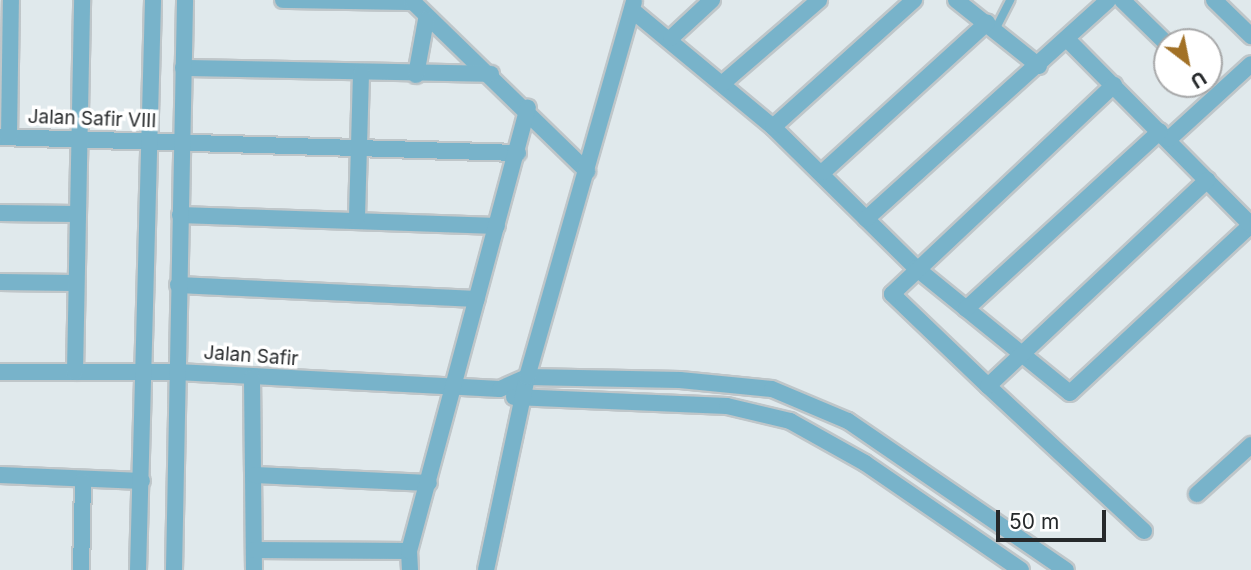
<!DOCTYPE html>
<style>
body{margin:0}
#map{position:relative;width:1251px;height:570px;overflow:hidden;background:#e0e9ec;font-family:Inter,sans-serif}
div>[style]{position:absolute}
.roads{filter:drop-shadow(2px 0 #bfc6c9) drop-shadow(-2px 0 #bfc6c9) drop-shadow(0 2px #bfc6c9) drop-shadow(0 -2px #bfc6c9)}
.lane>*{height:8px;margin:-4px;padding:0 4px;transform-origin:4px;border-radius:4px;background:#78b3ca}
.street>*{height:16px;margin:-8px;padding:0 8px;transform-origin:8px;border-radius:8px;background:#78b3ca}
span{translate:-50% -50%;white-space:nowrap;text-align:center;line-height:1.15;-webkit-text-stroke:7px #fff;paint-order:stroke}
.street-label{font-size:19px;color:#26292b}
.north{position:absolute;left:1153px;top:28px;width:70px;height:70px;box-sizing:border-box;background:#fff;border:2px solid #a8a9aa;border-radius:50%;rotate:148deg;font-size:19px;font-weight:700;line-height:28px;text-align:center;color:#26292b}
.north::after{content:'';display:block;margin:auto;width:24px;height:32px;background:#a27126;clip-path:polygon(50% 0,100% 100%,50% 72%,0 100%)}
.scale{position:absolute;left:996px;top:510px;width:110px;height:32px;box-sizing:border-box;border:4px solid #26292b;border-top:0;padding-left:9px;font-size:21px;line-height:24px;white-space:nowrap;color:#26292b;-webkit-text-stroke:5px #fff;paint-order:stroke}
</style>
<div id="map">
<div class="roads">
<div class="lane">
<div style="left:995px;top:30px;width:34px;rotate:-63deg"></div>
</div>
<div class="street">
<div style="left:283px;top:0;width:130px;rotate:0.9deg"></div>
<div style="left:956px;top:0;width:106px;rotate:38.5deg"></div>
<div style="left:1122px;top:0;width:63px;rotate:44.4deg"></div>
<div style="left:1214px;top:0;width:52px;rotate:44.2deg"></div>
<div style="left:413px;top:2px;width:243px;rotate:44.2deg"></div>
<div style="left:632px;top:10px;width:183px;rotate:39.7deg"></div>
<div style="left:773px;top:127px;width:201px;rotate:44.6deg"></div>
<div style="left:916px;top:268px;width:198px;rotate:39.1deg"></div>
<div style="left:1070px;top:393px;width:247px;rotate:-42.9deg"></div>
<div style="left:1251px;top:225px;width:262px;rotate:-134.7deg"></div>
<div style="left:671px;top:38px;width:56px;rotate:-42.8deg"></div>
<div style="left:183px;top:68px;width:308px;rotate:1.1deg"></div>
<div style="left:416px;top:75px;width:56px;rotate:-79.7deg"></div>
<div style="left:723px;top:83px;width:127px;rotate:-40.8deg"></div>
<div style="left:773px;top:127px;width:190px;rotate:-42deg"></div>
<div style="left:0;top:137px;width:518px;rotate:1.77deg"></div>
<div style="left:9px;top:137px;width:137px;rotate:-89.2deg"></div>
<div style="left:1169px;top:139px;width:111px;rotate:-42.4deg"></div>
<div style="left:823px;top:172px;width:222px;rotate:-42.3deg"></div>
<div style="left:0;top:213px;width:75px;rotate:0.8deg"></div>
<div style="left:180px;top:215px;width:317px;rotate:2deg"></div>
<div style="left:357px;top:217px;width:144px;rotate:-88.4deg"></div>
<div style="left:866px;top:219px;width:326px;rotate:-42.1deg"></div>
<div style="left:0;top:282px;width:73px;rotate:0.8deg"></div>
<div style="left:178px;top:285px;width:299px;rotate:2.7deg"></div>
<div style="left:966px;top:309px;width:263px;rotate:-42.5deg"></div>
<div style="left:0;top:372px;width:177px"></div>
<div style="left:177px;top:372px;width:323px;rotate:3deg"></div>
<div style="left:500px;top:389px;width:30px;rotate:-24deg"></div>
<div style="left:527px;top:377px;width:153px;rotate:1.1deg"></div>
<div style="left:680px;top:380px;width:92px;rotate:5.6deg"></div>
<div style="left:772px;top:389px;width:82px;rotate:22.8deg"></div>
<div style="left:848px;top:421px;width:264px;rotate:34.4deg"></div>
<div style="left:75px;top:372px;width:372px;rotate:-88.9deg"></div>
<div style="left:252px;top:378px;width:192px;rotate:89.4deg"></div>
<div style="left:988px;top:386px;width:133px;rotate:-136.2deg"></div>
<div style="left:892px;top:294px;width:305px;rotate:-43.3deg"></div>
<div style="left:514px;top:397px;width:213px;rotate:2.4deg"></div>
<div style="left:727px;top:406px;width:65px;rotate:13.4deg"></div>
<div style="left:790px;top:421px;width:86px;rotate:29.2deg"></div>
<div style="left:865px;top:463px;width:189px;rotate:34.4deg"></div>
<div style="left:0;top:475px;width:142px;rotate:2.4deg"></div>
<div style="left:255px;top:475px;width:174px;rotate:2.6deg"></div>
<div style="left:1197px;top:494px;width:73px;rotate:-42.2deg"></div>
<div style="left:1144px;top:531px;width:213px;rotate:-137.1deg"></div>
<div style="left:988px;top:386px;width:301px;rotate:-43.2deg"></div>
<div style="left:254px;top:550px;width:155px;rotate:0.4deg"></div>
<div style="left:81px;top:570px;width:88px;rotate:-88.7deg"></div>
<div style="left:138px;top:570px;width:570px;rotate:-88.49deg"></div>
<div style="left:174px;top:570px;width:570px;rotate:-88.89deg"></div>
<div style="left:410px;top:570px;width:19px;rotate:-93deg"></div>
<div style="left:409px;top:551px;width:459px;rotate:-75deg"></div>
<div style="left:486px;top:570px;width:197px;rotate:-78deg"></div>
<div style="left:527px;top:377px;width:390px;rotate:-74.1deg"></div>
</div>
</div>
<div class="street-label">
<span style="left:92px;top:119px;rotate:2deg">Jalan Safir VIII</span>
<span style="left:251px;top:356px;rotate:4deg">Jalan Safir</span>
</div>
<div class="north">U</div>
<div class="scale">50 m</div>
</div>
